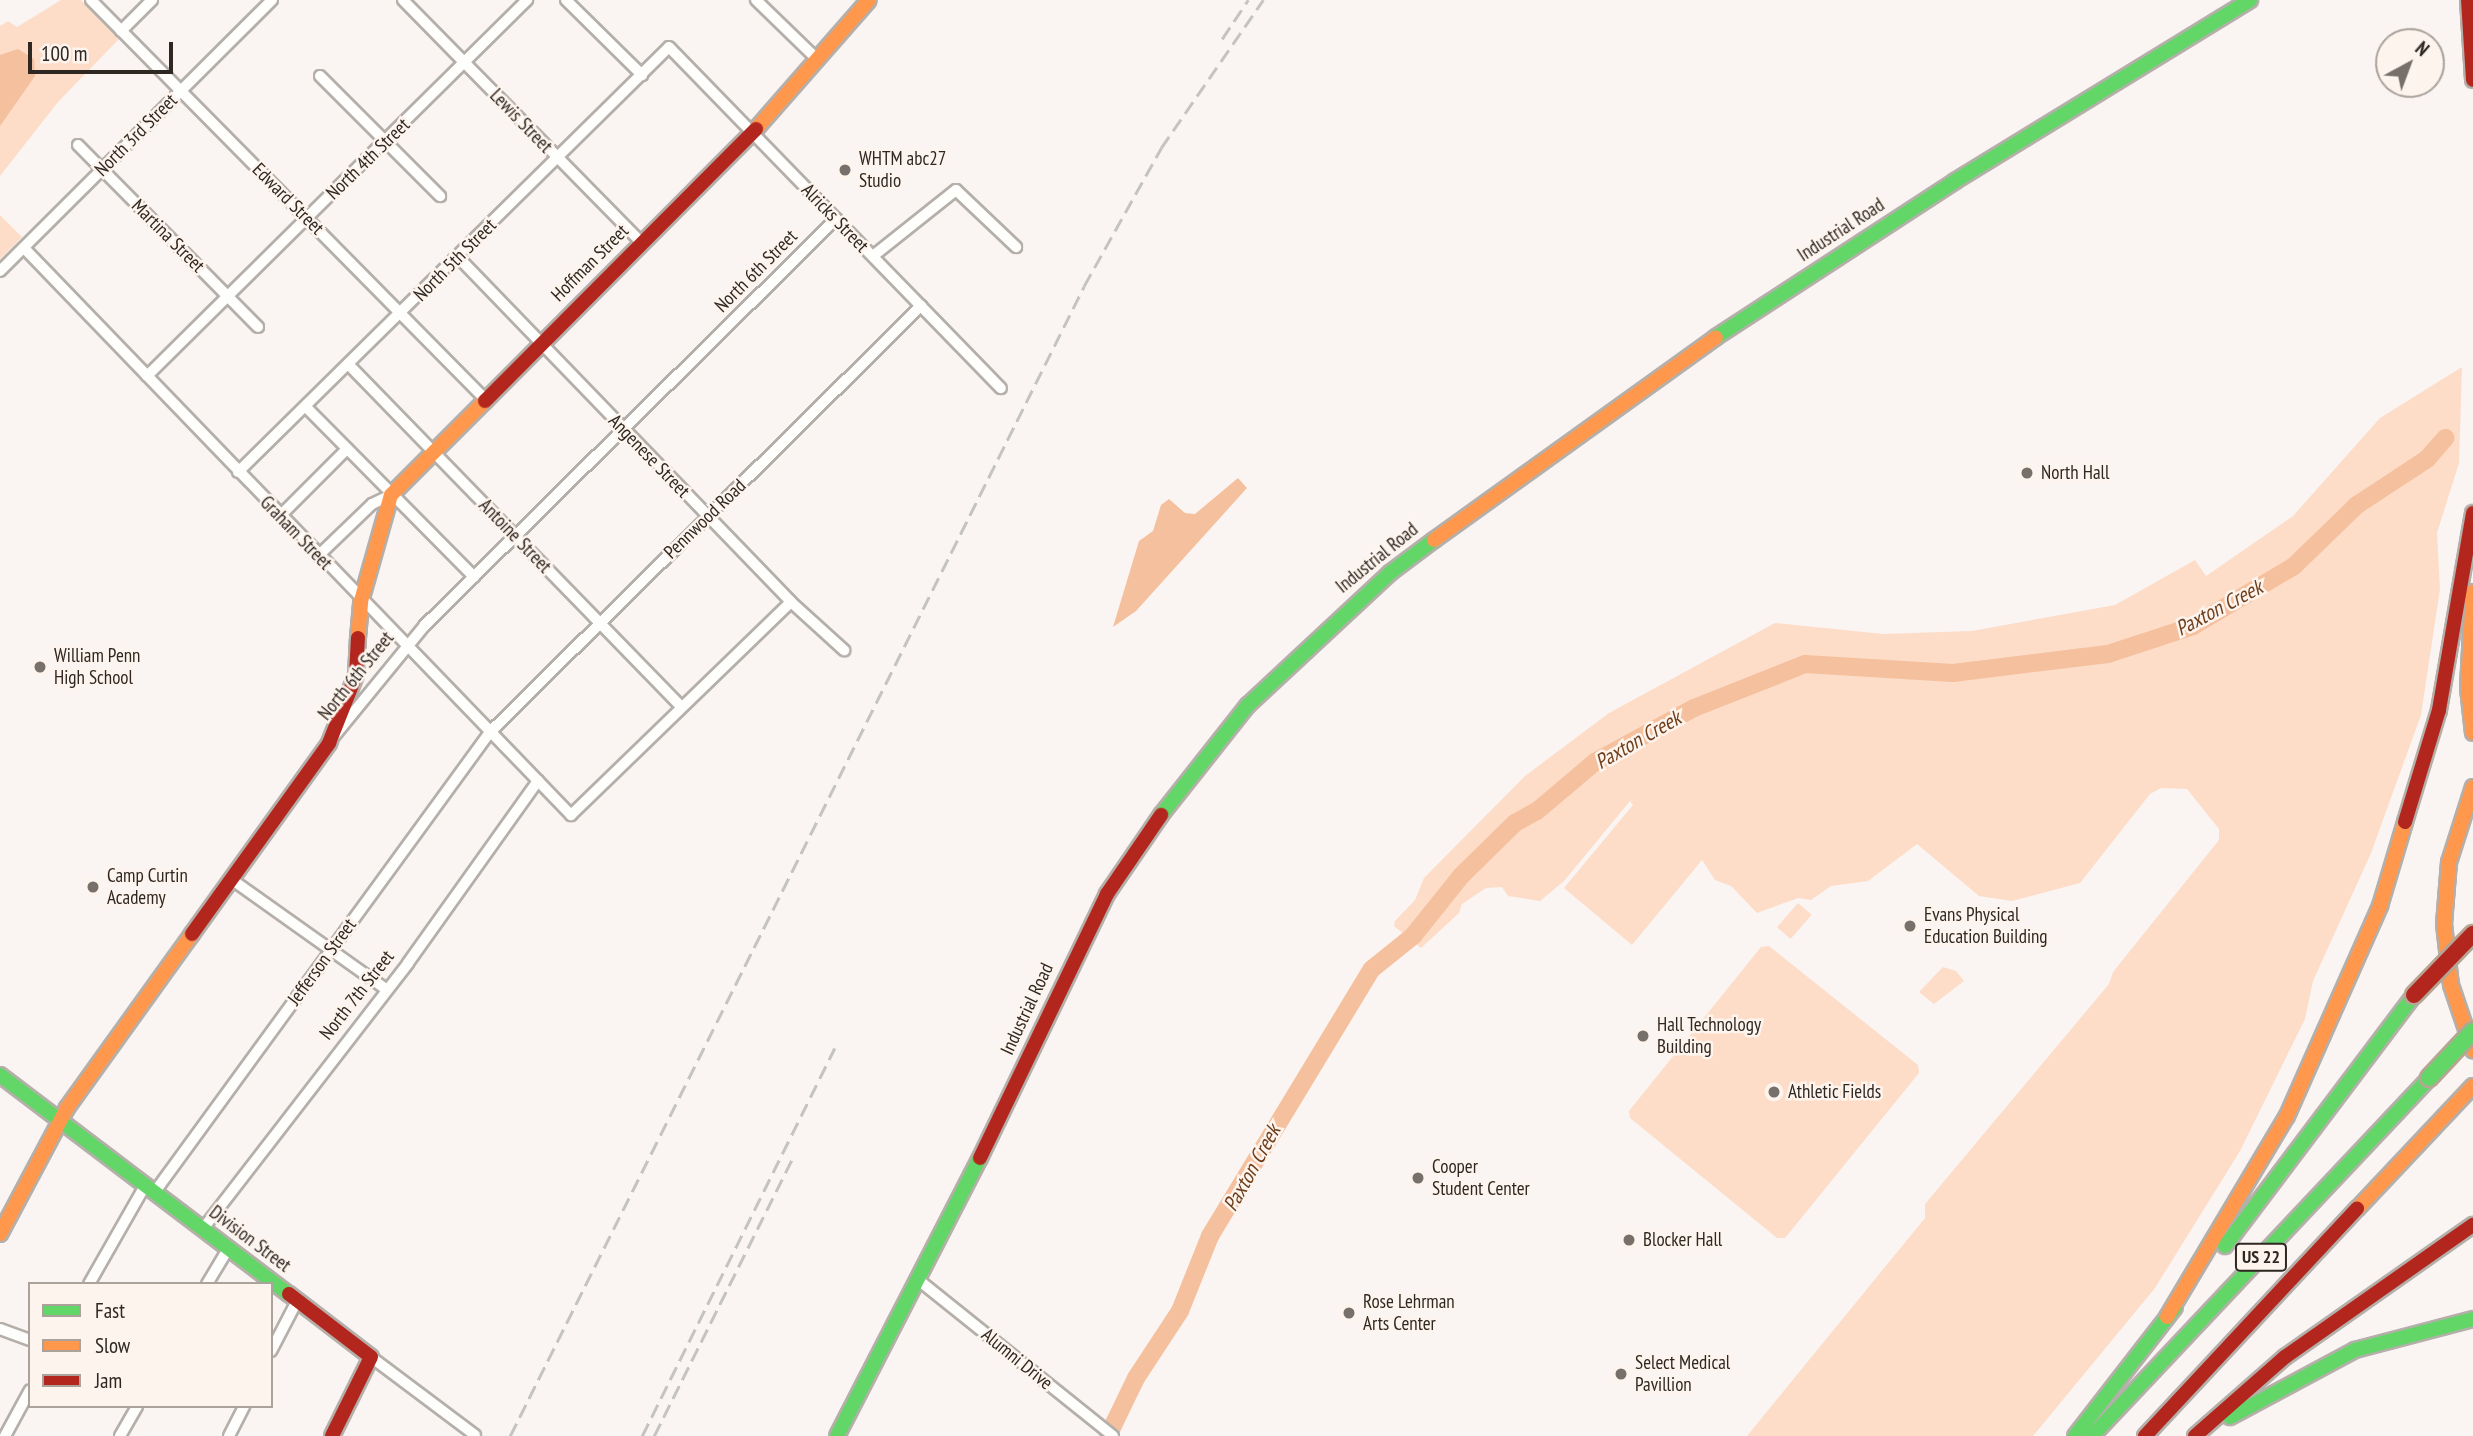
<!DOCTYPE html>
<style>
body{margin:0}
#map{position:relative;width:2473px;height:1436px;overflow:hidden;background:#faf5f2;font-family:"PT Sans Narrow",sans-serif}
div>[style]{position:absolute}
.green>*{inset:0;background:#fddcc8;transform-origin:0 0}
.water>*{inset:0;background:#f4c09d}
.river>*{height:18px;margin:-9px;padding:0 9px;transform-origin:9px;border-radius:9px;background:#f4c09d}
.roads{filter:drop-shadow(2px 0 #b5afaa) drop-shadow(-2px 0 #b5afaa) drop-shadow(0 2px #b5afaa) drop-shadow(0 -2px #b5afaa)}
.street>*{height:10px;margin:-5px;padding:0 5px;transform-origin:5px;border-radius:5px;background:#fefefd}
.fast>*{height:14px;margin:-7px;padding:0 7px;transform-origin:7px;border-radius:7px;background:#63d668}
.slow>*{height:14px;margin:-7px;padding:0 7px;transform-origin:7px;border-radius:7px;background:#ff974d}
.jam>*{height:14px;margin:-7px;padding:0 7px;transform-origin:7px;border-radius:7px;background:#b3261e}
.rail>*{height:2.5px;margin-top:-1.25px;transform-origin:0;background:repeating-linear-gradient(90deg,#c4c3c2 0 14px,transparent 0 21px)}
.bridges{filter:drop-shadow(2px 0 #b7a594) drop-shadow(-2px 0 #b7a594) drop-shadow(0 2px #b7a594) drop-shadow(0 -2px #b7a594)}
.fast-bridge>*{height:16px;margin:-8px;padding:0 8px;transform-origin:8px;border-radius:8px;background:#63d668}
.jam-bridge>*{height:16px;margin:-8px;padding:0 8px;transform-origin:8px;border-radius:8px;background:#b3261e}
.dots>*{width:19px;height:19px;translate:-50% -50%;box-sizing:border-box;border:4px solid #fef4ee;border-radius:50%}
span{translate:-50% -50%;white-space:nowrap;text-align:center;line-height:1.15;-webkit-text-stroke:5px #fef4ee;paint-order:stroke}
.shield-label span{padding:2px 5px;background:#fef4ee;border:2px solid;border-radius:5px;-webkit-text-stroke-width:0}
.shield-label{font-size:18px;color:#2f2721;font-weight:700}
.street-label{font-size:19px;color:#2f2721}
.poi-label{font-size:19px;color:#2f2721}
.left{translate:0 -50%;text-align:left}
.water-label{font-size:21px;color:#6e3e1b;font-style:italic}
.legend{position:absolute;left:28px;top:1282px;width:245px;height:126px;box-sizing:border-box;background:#fef4ee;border:2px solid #aba29c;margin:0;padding:9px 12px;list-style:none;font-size:21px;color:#2f2721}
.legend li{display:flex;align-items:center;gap:14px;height:35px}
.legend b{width:35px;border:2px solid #aba29c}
.north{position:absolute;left:2375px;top:28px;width:70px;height:70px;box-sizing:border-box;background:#fef4ee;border:2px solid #aba29c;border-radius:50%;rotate:41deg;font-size:19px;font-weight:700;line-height:28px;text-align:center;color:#2f2721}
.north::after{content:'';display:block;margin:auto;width:24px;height:32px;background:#766f6a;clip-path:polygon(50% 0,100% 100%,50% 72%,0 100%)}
.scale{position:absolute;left:28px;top:42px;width:145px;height:32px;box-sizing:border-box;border:4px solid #2f2721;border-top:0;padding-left:9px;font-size:21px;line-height:24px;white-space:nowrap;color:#2f2721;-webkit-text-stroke:5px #fef4ee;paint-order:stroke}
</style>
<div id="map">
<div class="green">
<div style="clip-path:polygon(61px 0,81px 0,119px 39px,58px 102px,0 176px,0 26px,8px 21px,17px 27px)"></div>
<div style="clip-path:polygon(0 215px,22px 237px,0 259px)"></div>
<div style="clip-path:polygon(2462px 367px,2459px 463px,2437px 533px,2440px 589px,2421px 715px,2371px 853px,2313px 981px,2305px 1019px,2240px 1151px,2155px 1288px,2033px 1436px,1747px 1436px,1925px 1218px,1925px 1204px,2109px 984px,2113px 972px,2219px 840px,2219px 829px,2187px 789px,2161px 788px,2150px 794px,2080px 883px,2012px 901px,1979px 896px,1917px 844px,1868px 881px,1831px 886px,1811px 900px,1798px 898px,1757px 913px,1731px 886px,1715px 880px,1702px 860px,1632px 945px,1564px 888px,1633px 805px,1630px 801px,1564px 881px,1540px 901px,1508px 896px,1502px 887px,1486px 888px,1462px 904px,1459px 913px,1421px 948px,1394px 926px,1395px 921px,1415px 900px,1424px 878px,1525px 776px,1609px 713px,1775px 623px,1883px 634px,1972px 631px,2115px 605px,2195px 560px,2206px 576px,2293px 516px,2380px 418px)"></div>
<div style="left:1798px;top:903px;width:18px;height:32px;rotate:41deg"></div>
<div style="clip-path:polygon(1769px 946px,1918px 1065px,1919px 1073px,1785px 1238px,1777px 1238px,1630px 1118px,1629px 1111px,1761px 947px)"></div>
<div style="clip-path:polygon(1943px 967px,1956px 971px,1964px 981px,1934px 1004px,1919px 992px)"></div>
</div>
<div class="water">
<div style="clip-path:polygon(18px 49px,34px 59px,35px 76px,0 126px,0 55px)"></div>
<div style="clip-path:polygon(1238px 478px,1247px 488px,1136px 611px,1113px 627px,1139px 541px,1153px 531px,1161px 505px,1169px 499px,1185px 513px,1195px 514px)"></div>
</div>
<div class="river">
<div style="left:1108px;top:1436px;width:64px;rotate:-64.2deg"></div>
<div style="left:1136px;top:1378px;width:80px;rotate:-56.7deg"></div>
<div style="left:1180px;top:1311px;width:81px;rotate:-68.2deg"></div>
<div style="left:1210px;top:1236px;width:312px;rotate:-58.8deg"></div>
<div style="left:1372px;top:969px;width:53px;rotate:-38.8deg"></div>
<div style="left:1413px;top:936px;width:77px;rotate:-51.3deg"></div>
<div style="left:1461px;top:876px;width:76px;rotate:-44.5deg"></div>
<div style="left:1515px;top:823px;width:25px;rotate:-29deg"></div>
<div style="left:1537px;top:811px;width:76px;rotate:-40.2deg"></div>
<div style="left:1595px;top:762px;width:113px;rotate:-28.6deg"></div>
<div style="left:1694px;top:708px;width:119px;rotate:-21.6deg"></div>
<div style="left:1805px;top:664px;width:148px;rotate:3.5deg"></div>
<div style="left:1953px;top:673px;width:156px;rotate:-7deg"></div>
<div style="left:2108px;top:654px;width:89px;rotate:-18.2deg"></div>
<div style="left:2193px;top:626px;width:117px;rotate:-30.7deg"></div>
<div style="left:2294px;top:566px;width:88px;rotate:-44.1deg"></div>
<div style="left:2357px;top:505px;width:84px;rotate:-33.3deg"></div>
<div style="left:2427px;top:459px;width:28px;rotate:-49deg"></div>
</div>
<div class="roads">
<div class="street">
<div style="left:91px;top:0;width:561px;rotate:45.36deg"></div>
<div style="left:403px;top:0;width:338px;rotate:45.5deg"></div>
<div style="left:566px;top:0;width:107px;rotate:44.6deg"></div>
<div style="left:756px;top:0;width:86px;rotate:44.1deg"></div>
<div style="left:121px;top:31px;width:44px;rotate:-45deg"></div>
<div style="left:320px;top:76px;width:170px;rotate:45deg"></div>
<div style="left:78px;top:145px;width:256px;rotate:45.3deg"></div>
<div style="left:24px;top:248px;width:788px;rotate:46.03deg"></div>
<div style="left:571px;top:815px;width:306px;rotate:-44.1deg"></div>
<div style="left:873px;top:256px;width:106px;rotate:-38.5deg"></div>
<div style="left:956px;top:190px;width:83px;rotate:43.5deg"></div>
<div style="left:458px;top:257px;width:479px;rotate:46deg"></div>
<div style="left:791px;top:602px;width:72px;rotate:42.2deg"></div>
<div style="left:0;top:271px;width:384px;rotate:-44.9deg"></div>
<div style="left:349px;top:365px;width:477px;rotate:45.8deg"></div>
<div style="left:147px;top:376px;width:535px;rotate:-44.7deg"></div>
<div style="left:306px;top:407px;width:239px;rotate:45.3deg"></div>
<div style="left:238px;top:472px;width:605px;rotate:-44.6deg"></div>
<div style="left:669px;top:47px;width:476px;rotate:45.8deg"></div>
<div style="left:280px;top:516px;width:95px;rotate:-45deg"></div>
<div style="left:318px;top:556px;width:75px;rotate:-43.9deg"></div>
<div style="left:372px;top:504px;width:21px;rotate:-25deg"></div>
<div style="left:335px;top:735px;width:142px;rotate:-50.7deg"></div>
<div style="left:425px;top:625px;width:578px;rotate:-44.65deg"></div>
<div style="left:231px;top:879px;width:191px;rotate:35.4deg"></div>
<div style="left:154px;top:1193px;width:570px;rotate:-53.91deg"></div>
<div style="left:490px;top:732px;width:606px;rotate:-44.67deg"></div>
<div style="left:202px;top:1230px;width:337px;rotate:-52.3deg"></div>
<div style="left:408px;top:963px;width:224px;rotate:-54.5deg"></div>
<div style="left:921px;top:1282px;width:246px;rotate:38.7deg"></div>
<div style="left:89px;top:1284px;width:113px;rotate:-60.3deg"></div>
<div style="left:207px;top:1284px;width:41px;rotate:-59deg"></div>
<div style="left:0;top:1329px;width:32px;rotate:20deg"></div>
<div style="left:271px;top:1351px;width:56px;rotate:-62.5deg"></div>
<div style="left:371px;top:1357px;width:130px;rotate:36.9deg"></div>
<div style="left:5px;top:1436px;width:52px;rotate:-61.5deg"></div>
<div style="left:120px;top:1436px;width:34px;rotate:-60deg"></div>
<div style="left:229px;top:1436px;width:34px;rotate:-63deg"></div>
</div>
<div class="fast">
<div style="left:1716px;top:337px;width:285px;rotate:-33.1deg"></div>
<div style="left:1955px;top:181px;width:346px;rotate:-31.5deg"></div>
<div style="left:1161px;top:815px;width:140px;rotate:-51.7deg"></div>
<div style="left:1248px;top:705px;width:194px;rotate:-42.9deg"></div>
<div style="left:1390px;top:573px;width:55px;rotate:-36.9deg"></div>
<div style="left:0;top:1075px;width:363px;rotate:37.2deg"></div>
<div style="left:2225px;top:1246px;width:314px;rotate:-53deg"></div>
<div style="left:2230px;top:1417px;width:142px;rotate:-28.2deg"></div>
<div style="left:2355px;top:1350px;width:122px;rotate:-14.7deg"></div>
<div style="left:837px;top:1436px;width:313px;rotate:-62.8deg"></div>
<div style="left:2075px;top:1436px;width:163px;rotate:-52.2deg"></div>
<div style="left:2092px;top:1436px;width:492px;rotate:-46.7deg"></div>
</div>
<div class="slow">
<div style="left:756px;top:129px;width:171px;rotate:-48.8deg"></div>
<div style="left:1434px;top:540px;width:347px;rotate:-35.7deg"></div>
<div style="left:2473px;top:592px;width:96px;rotate:93deg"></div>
<div style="left:2468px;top:688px;width:45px;rotate:83.7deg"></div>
<div style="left:358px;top:638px;width:37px;rotate:-85deg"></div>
<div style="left:361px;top:601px;width:110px;rotate:-74.2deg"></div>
<div style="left:391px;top:495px;width:133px;rotate:-45deg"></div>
<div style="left:2473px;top:787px;width:79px;rotate:107.7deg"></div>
<div style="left:2449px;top:862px;width:62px;rotate:94.6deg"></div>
<div style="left:2444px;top:924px;width:61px;rotate:83.5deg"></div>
<div style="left:2451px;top:985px;width:69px;rotate:71.3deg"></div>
<div style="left:2357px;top:1209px;width:169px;rotate:-46.7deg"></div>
<div style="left:0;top:1234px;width:143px;rotate:-62deg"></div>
<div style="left:67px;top:1108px;width:214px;rotate:-54.3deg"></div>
<div style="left:2167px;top:1317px;width:234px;rotate:-59.2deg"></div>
<div style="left:2287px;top:1116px;width:230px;rotate:-66.1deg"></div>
<div style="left:2380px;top:906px;width:88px;rotate:-73.4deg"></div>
</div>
<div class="jam">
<div style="left:2468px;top:0;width:80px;rotate:86.4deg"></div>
<div style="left:485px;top:401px;width:384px;rotate:-45.1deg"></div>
<div style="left:2405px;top:822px;width:117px;rotate:-73.1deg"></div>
<div style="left:2439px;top:710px;width:200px;rotate:-80.2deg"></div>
<div style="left:192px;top:934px;width:235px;rotate:-54.3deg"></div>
<div style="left:329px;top:743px;width:73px;rotate:-68.3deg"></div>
<div style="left:356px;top:675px;width:37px;rotate:-87deg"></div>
<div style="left:980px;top:1158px;width:293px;rotate:-64.3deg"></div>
<div style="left:1107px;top:894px;width:96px;rotate:-55.6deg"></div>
<div style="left:289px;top:1294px;width:103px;rotate:37.5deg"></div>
<div style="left:371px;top:1357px;width:88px;rotate:116.3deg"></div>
<div style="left:2145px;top:1436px;width:311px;rotate:-47deg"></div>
<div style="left:2195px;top:1436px;width:120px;rotate:-41.3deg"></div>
<div style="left:2285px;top:1357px;width:230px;rotate:-35.1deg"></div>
</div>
</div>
<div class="rail">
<div style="left:1222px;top:39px;width:47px;rotate:-56.3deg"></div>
<div style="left:510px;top:1436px;width:1285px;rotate:-63.47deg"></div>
<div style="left:1084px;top:286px;width:158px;rotate:-60.8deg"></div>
<div style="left:1161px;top:148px;width:180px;rotate:-55.4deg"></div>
<div style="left:642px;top:1436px;width:433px;rotate:-63.6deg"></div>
<div style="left:654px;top:1436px;width:309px;rotate:-63.5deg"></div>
</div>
<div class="bridges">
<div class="fast-bridge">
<div style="left:2429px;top:1078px;width:64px;rotate:-46.9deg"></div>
</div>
<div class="jam-bridge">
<div style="left:2414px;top:995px;width:85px;rotate:-46deg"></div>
</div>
</div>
<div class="dots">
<div style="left:845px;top:170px;background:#766f6a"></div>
<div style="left:2027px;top:473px;background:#766f6a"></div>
<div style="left:40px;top:667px;background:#766f6a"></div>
<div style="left:93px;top:887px;background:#766f6a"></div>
<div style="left:1910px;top:926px;background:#766f6a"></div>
<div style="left:1643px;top:1036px;background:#766f6a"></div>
<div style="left:1774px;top:1092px;background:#766f6a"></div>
<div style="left:1418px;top:1178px;background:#766f6a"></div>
<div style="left:1629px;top:1240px;background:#766f6a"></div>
<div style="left:1349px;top:1313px;background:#766f6a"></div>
<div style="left:1621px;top:1374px;background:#766f6a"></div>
</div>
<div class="shield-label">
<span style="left:2261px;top:1257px">US 22</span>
</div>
<div class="street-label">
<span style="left:521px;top:121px;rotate:46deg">Lewis Street</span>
<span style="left:136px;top:135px;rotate:-45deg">North 3rd Street</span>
<span style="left:368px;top:159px;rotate:-44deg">North 4th Street</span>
<span style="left:288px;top:199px;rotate:45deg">Edward Street</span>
<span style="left:835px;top:218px;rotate:46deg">Alricks Street</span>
<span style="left:1841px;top:230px;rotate:-33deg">Industrial Road</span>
<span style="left:168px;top:236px;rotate:45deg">Martina Street</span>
<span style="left:455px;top:260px;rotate:-45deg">North 5th Street</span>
<span style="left:590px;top:263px;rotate:-45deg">Hoffman Street</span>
<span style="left:756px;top:271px;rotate:-45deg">North 6th Street</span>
<span style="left:649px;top:456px;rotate:46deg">Angenese Street</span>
<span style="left:705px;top:519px;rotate:-44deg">Pennwood Road</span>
<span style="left:296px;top:533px;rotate:46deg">Graham Street</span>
<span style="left:515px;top:536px;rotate:46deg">Antoine Street</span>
<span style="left:1377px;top:558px;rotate:-39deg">Industrial Road</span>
<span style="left:356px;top:676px;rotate:-51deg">North 6th Street</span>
<span style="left:322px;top:962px;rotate:-54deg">Jefferson Street</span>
<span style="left:357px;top:995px;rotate:-52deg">North 7th Street</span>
<span style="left:1027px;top:1009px;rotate:-65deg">Industrial Road</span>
<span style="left:250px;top:1239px;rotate:37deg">Division Street</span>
<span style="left:1017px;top:1359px;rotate:39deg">Alumni Drive</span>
</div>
<div class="poi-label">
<span class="left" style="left:859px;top:170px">WHTM abc27<br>Studio</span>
<span class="left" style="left:2041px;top:473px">North Hall</span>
<span class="left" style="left:54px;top:667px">William Penn<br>High School</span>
<span class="left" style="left:107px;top:887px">Camp Curtin<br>Academy</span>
<span class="left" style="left:1924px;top:926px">Evans Physical<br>Education Building</span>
<span class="left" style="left:1657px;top:1036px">Hall Technology<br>Building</span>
<span class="left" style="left:1788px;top:1092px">Athletic Fields</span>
<span class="left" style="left:1432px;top:1178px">Cooper<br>Student Center</span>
<span class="left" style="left:1643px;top:1240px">Blocker Hall</span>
<span class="left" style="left:1363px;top:1313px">Rose Lehrman<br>Arts Center</span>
<span class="left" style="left:1635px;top:1374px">Select Medical<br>Pavillion</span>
</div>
<div class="water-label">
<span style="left:2219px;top:608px;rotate:-28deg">Paxton Creek</span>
<span style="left:1638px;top:740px;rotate:-30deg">Paxton Creek</span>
<span style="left:1252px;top:1168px;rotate:-61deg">Paxton Creek</span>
</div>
<ul class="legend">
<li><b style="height:9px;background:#63d668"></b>Fast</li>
<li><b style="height:9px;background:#ff974d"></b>Slow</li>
<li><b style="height:9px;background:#b3261e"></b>Jam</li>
</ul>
<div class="north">N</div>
<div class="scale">100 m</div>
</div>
